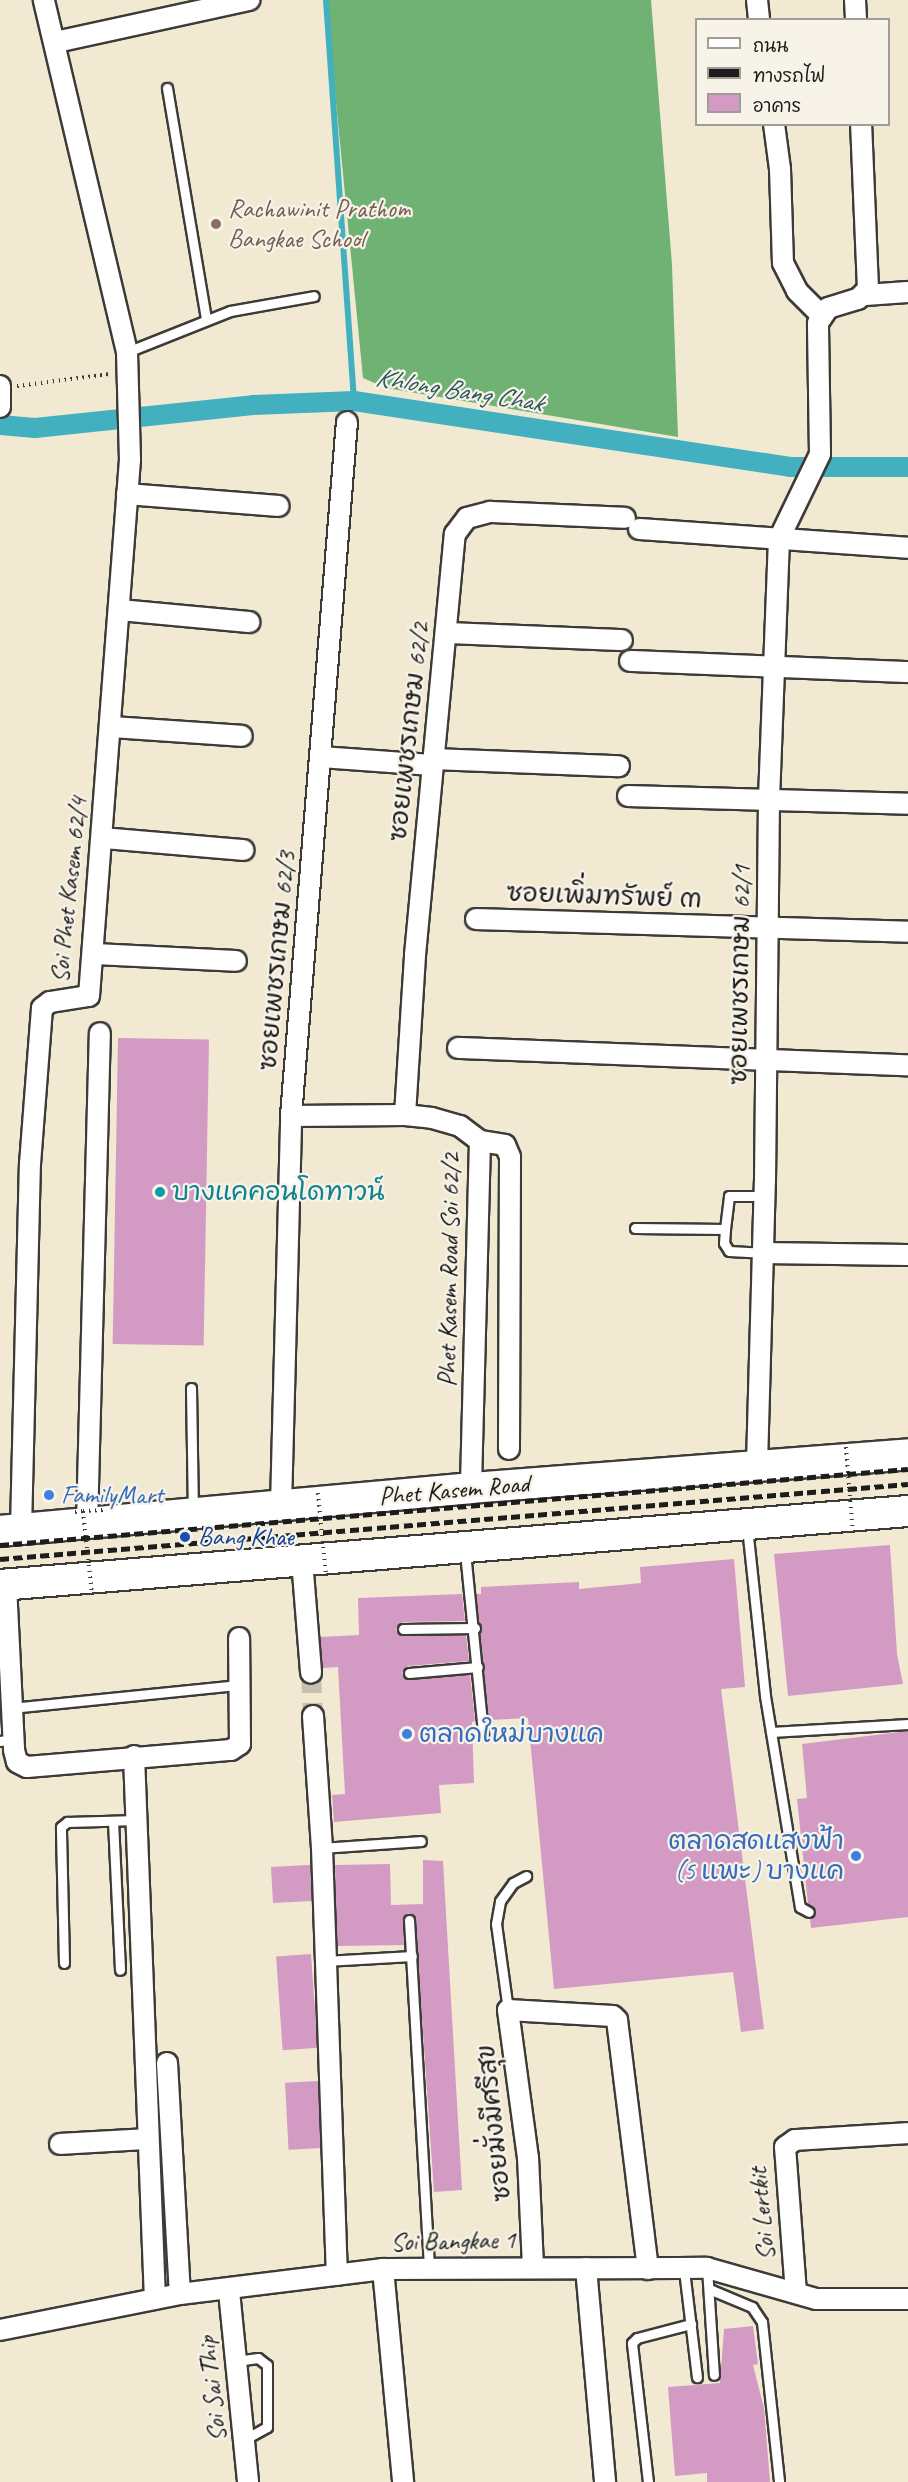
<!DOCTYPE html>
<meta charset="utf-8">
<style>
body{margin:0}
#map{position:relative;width:908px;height:2482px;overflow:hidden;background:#f2e9d3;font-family:Caveat,"Playpen Sans Thai",sans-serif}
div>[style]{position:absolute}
.forest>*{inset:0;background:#6fb274}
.stream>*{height:6px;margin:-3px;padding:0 3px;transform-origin:3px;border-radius:3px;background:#42b0be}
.canal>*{height:20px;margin:-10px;padding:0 10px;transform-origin:10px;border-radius:10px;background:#42b0be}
.building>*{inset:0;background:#d39bc3;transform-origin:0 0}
.minor-tunnel>*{height:20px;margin-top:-10px;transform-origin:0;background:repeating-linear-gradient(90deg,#c7c0ae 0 20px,transparent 0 30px)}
.path>*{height:4px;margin-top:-2px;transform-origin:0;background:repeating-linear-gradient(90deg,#3c3b37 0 1.5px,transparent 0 6px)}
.roads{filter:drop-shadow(2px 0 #3c3b37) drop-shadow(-2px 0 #3c3b37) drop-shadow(0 2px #3c3b37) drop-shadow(0 -2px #3c3b37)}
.service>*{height:9px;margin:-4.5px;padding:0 4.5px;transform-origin:4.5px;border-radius:4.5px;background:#fff}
.minor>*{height:20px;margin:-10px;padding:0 10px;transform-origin:10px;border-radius:10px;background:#fff}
.primary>*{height:30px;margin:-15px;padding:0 15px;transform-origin:15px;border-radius:15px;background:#fff}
.rail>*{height:4.5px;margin-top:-2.25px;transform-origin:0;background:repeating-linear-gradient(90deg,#1c1c1c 0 9px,transparent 0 13.5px)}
.path-bridge>*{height:4px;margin-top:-2px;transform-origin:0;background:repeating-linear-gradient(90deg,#3c3b37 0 1.5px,transparent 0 6px)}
.dots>*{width:16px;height:16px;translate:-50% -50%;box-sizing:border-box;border:3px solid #f7f3e8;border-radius:50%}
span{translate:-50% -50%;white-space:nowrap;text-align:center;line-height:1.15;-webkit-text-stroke:4.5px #f7f3e8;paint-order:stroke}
.education-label{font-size:26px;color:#785e54}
.left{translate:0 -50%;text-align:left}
.street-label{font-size:26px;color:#1c1c1c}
.culture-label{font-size:26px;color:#0d838f}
.shop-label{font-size:26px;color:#366cbe}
.right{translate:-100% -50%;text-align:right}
.transit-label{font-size:26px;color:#164399}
.water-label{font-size:27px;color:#2b575d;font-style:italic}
.legend{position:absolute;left:695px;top:18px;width:195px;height:108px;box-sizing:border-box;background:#f7f3e8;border:2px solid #9f9d96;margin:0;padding:8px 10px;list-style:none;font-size:18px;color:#1c1c1c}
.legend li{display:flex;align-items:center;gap:12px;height:30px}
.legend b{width:30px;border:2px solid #9f9d96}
</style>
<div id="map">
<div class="forest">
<div style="clip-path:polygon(326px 0,651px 0,672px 265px,678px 437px,386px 388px,363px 378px)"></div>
</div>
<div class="stream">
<div style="left:326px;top:0;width:402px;rotate:86deg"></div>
</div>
<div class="canal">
<div style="left:0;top:425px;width:35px;rotate:5deg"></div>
<div style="left:35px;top:428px;width:219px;rotate:-6deg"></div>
<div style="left:253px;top:405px;width:101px;rotate:-2.3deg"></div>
<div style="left:354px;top:401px;width:441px;rotate:8.6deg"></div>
<div style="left:790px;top:467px;width:118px"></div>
</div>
<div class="building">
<div style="left:118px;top:1038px;width:91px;height:306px;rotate:1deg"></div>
<div style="clip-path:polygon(890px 1545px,897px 1654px,903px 1684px,788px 1696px,774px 1554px)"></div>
<div style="clip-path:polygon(734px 1559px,745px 1687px,721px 1689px,764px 2029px,741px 2032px,733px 1972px,554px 1989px,528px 1718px,489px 1720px,476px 1594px,481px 1594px,481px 1587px,579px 1582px,579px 1589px,641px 1583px,640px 1567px)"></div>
<div style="clip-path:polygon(462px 1594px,465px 1621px,403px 1622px,396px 1630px,403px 1636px,466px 1635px,469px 1661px,408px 1666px,402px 1673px,410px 1680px,470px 1674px,475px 1721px,472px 1722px,474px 1783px,439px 1785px,441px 1813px,334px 1822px,332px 1795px,345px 1794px,338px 1667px,323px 1668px,320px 1637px,359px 1635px,358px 1598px)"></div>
<div style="clip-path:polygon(908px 1731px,908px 1917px,811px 1928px,810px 1919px,816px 1911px,808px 1904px,797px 1799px,807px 1798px,802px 1744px)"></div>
<div style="clip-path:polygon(423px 1860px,443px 1861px,462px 2190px,434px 2192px,415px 1917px,408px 1913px,403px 1918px,404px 1945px,337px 1946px,335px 1865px,390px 1864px,391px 1905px,423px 1904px)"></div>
<div style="clip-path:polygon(307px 1865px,311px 1865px,312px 1901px,273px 1903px,271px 1867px)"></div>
<div style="left:311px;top:1954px;width:94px;height:35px;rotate:86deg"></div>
<div style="left:318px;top:2081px;width:67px;height:33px;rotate:87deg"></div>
<div style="clip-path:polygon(753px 2326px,758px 2364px,753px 2365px,764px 2408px,770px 2482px,707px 2482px,707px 2473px,675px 2476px,668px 2387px,720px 2383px,724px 2329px)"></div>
</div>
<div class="minor-tunnel">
<div style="left:311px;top:1673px;width:43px;rotate:87.3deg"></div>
</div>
<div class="path">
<div style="left:17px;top:386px;width:94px;rotate:-7.4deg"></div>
</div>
<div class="roads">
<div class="service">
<div style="left:167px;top:88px;width:234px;rotate:80.4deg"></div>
<div style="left:127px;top:352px;width:111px;rotate:-21.7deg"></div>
<div style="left:230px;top:311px;width:85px;rotate:-10.1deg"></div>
<div style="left:635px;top:1228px;width:90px;rotate:0.6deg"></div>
<div style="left:725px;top:1229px;width:33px;rotate:-83deg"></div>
<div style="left:729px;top:1196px;width:35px"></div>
<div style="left:725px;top:1229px;width:14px;rotate:94deg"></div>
<div style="left:724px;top:1243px;width:9px;rotate:58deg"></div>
<div style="left:729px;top:1251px;width:33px;rotate:3deg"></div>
<div style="left:191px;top:1388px;width:121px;rotate:89.1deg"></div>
<div style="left:747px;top:1527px;width:170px;rotate:83.9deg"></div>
<div style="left:765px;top:1696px;width:214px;rotate:80.6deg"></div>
<div style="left:800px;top:1907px;width:10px;rotate:29deg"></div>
<div style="left:465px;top:1552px;width:182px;rotate:84.3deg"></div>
<div style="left:403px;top:1629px;width:72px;rotate:-0.8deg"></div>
<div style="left:409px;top:1673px;width:69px;rotate:-5deg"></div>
<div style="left:11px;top:1708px;width:229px;rotate:-5.8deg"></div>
<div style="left:771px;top:1732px;width:137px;rotate:-3.3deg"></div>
<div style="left:0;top:1741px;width:12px;rotate:-9deg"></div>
<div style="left:113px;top:1821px;width:149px;rotate:87.3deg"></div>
<div style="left:322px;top:1848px;width:99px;rotate:-4deg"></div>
<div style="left:409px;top:1920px;width:349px;rotate:86.7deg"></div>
<div style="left:325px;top:1961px;width:87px;rotate:-3.3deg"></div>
<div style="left:64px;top:1963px;width:136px;rotate:-91.3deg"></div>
<div style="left:61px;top:1827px;width:8px;rotate:-40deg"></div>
<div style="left:67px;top:1822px;width:70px;rotate:-1.6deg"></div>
<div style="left:508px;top:2010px;width:87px;rotate:-97.9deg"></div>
<div style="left:496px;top:1924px;width:23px;rotate:-80deg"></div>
<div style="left:500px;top:1901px;width:22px;rotate:-54deg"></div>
<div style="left:513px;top:1883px;width:15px;rotate:-28deg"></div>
<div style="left:707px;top:2268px;width:107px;rotate:86.3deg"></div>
<div style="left:684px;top:2270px;width:108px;rotate:83.1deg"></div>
<div style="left:709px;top:2289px;width:47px;rotate:22.7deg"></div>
<div style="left:752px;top:2307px;width:18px;rotate:56deg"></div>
<div style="left:762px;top:2322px;width:161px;rotate:83.9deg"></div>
<div style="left:236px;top:2361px;width:22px;rotate:-8deg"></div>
<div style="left:258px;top:2358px;width:11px;rotate:38deg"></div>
<div style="left:267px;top:2365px;width:62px;rotate:90deg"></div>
<div style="left:267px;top:2427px;width:26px;rotate:151deg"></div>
<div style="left:648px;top:2482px;width:140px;rotate:-96.6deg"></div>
<div style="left:632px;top:2343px;width:7px;rotate:-45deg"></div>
<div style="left:637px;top:2338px;width:56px;rotate:-14.5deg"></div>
</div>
<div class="minor">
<div style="left:757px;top:0;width:20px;rotate:84deg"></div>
<div style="left:855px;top:0;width:20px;rotate:87deg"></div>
<div style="left:56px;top:42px;width:198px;rotate:-12.3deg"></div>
<div style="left:774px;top:124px;width:45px;rotate:82.4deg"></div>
<div style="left:780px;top:169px;width:94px;rotate:88.2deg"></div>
<div style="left:783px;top:263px;width:31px;rotate:63deg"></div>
<div style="left:797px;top:291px;width:34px;rotate:45deg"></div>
<div style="left:865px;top:295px;width:43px;rotate:-4deg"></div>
<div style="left:0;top:386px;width:21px;rotate:90deg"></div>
<div style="left:127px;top:494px;width:152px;rotate:4.5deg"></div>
<div style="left:639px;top:529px;width:270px;rotate:4deg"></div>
<div style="left:119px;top:610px;width:131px;rotate:5.3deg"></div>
<div style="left:446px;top:633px;width:176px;rotate:2.3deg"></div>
<div style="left:630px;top:661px;width:278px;rotate:2.3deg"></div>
<div style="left:111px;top:727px;width:131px;rotate:3.9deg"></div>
<div style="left:321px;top:757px;width:111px;rotate:4.1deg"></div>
<div style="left:433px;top:759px;width:186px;rotate:2.2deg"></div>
<div style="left:628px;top:796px;width:280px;rotate:1.6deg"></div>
<div style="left:103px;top:838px;width:141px;rotate:4.9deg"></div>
<div style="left:476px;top:919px;width:432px;rotate:1.7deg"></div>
<div style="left:95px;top:954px;width:141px;rotate:2.8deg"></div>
<div style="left:458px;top:1048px;width:450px;rotate:2.2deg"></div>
<div style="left:405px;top:1115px;width:160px;rotate:-86.4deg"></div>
<div style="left:415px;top:955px;width:423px;rotate:-84.6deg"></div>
<div style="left:455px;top:534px;width:20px;rotate:-53deg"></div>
<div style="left:467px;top:518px;width:24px;rotate:-15deg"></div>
<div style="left:490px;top:512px;width:135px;rotate:2.5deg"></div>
<div style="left:291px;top:1116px;width:114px;rotate:-0.5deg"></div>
<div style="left:405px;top:1115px;width:27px;rotate:6deg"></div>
<div style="left:432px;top:1118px;width:29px;rotate:16deg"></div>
<div style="left:460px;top:1126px;width:25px;rotate:37deg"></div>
<div style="left:480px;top:1141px;width:347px;rotate:91.5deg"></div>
<div style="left:480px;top:1141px;width:25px;rotate:9deg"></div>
<div style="left:505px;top:1145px;width:13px;rotate:67deg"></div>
<div style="left:510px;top:1157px;width:292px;rotate:90.2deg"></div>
<div style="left:762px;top:1253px;width:146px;rotate:0.8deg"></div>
<div style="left:757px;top:1464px;width:283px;rotate:-88.4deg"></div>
<div style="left:765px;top:1181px;width:382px;rotate:-89.4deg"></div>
<div style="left:769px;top:799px;width:260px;rotate:-87.8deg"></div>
<div style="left:779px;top:539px;width:94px;rotate:-64.2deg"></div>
<div style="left:820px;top:454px;width:131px;rotate:-90.9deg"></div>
<div style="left:818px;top:323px;width:18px;rotate:-56deg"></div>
<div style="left:828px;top:308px;width:31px;rotate:-17deg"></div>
<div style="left:858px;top:299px;width:14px;rotate:-45deg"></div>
<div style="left:868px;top:289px;width:165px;rotate:-92.4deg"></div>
<div style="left:281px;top:1506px;width:390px;rotate:-88.5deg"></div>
<div style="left:291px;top:1116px;width:696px;rotate:-85.39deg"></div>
<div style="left:87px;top:1524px;width:491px;rotate:-88.5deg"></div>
<div style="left:21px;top:1529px;width:365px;rotate:-88.6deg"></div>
<div style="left:30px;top:1164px;width:156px;rotate:-85.6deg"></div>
<div style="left:42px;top:1008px;width:10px;rotate:-37deg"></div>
<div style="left:50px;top:1002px;width:39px;rotate:-9deg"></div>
<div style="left:89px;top:996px;width:538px;rotate:-85.63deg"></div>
<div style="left:130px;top:460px;width:108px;rotate:-91.6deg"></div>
<div style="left:127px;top:352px;width:362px;rotate:-103.3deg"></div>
<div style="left:302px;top:1560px;width:113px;rotate:85.4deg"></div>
<div style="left:6px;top:1585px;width:165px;rotate:87.2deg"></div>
<div style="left:14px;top:1750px;width:12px;rotate:76deg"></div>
<div style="left:17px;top:1762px;width:11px;rotate:27deg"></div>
<div style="left:27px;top:1767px;width:205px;rotate:-4.8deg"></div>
<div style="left:231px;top:1750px;width:11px;rotate:-34deg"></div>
<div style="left:240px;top:1744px;width:106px;rotate:-90.5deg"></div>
<div style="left:313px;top:1716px;width:132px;rotate:86.1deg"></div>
<div style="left:322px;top:1848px;width:427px;rotate:88deg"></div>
<div style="left:134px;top:1756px;width:543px;rotate:87.79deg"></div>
<div style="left:167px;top:2063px;width:231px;rotate:86.8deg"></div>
<div style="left:60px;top:2144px;width:88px;rotate:-3.3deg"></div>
<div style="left:533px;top:2267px;width:109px;rotate:-92.6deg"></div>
<div style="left:528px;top:2158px;width:149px;rotate:-97.7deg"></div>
<div style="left:508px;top:2010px;width:105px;rotate:3.3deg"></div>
<div style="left:613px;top:2016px;width:6px;rotate:45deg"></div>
<div style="left:617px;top:2020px;width:251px;rotate:82.9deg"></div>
<div style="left:586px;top:2268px;width:215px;rotate:84.9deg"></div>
<div style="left:383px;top:2269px;width:214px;rotate:84.6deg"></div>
<div style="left:229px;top:2291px;width:192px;rotate:84.3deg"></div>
<div style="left:796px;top:2293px;width:146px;rotate:-94.3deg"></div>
<div style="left:785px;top:2147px;width:12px;rotate:-35deg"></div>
<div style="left:795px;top:2140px;width:113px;rotate:-3.5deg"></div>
<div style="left:0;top:2330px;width:184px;rotate:-11.3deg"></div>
<div style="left:180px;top:2294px;width:205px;rotate:-7deg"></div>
<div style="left:383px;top:2269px;width:324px;rotate:-0.2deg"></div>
<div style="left:707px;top:2268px;width:113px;rotate:15.9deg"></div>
<div style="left:816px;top:2299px;width:92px"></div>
</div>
<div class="primary">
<div style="left:0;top:1531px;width:473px;rotate:-5.2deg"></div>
<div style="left:471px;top:1488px;width:438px;rotate:-4.4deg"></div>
<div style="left:0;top:1585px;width:911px;rotate:-4.66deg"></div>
</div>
</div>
<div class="rail">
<div style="left:0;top:1545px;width:911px;rotate:-4.78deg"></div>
<div style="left:0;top:1559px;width:911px;rotate:-4.72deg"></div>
</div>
<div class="path-bridge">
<div style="left:846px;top:1447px;width:87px;rotate:85.4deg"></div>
<div style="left:318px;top:1493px;width:83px;rotate:84.5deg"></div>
<div style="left:83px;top:1511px;width:20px;rotate:-3deg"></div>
<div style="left:75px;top:1512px;width:8px;rotate:-7deg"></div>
<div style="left:83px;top:1511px;width:84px;rotate:83.9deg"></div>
</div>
<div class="dots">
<div style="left:216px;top:224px;background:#8d6e63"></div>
<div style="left:160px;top:1192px;background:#0f9aa8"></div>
<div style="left:49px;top:1495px;background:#3f7fe0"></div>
<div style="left:185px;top:1537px;background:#1a4fb4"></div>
<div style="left:407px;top:1734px;background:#3f7fe0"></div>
<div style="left:856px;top:1856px;background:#3f7fe0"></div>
</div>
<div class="education-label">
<span class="left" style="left:228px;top:224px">Rachawinit Prathom<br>Bangkae School</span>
</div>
<div class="street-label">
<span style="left:409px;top:732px;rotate:-84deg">ซอยเพชรเกษม 62/2</span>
<span style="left:69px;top:890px;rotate:-84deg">Soi Phet Kasem 62/4</span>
<span style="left:604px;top:896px;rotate:2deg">ซอยเพิ่มทรัพย์ ๓</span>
<span style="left:277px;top:961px;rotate:-85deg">ซอยเพชรเกษม 62/3</span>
<span style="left:740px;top:975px;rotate:-89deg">ซอยเพชรเกษม 62/1</span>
<span style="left:449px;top:1270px;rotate:-89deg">Phet Kasem Road Soi 62/2</span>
<span style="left:454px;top:1490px;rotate:-5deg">Phet Kasem Road</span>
<span style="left:494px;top:2123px;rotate:-96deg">ซอยมั่งมีศรีสุข</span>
<span style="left:762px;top:2214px;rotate:-95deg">Soi Lertkit</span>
<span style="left:453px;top:2241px;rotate:-1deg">Soi Bangkae 1</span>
<span style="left:212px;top:2389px;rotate:-96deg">Soi Sai Thip</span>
</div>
<div class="culture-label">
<span class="left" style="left:172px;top:1192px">บางแคคอนโดทาวน์</span>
</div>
<div class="shop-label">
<span class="left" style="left:61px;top:1495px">FamilyMart</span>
<span class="left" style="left:419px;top:1734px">ตลาดใหม่บางแค</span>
<span class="right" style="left:844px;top:1856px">ตลาดสดแสงฟ้า<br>(5 แพะ) บางแค</span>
</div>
<div class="transit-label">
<span class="left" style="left:198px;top:1537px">Bang Khae</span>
</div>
<div class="water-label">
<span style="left:459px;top:390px;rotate:9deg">Khlong Bang Chak</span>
</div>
<ul class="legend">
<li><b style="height:8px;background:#fff"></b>ถนน</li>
<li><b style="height:8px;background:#1c1c1c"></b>ทางรถไฟ</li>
<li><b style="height:16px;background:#d39bc3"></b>อาคาร</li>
</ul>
</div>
